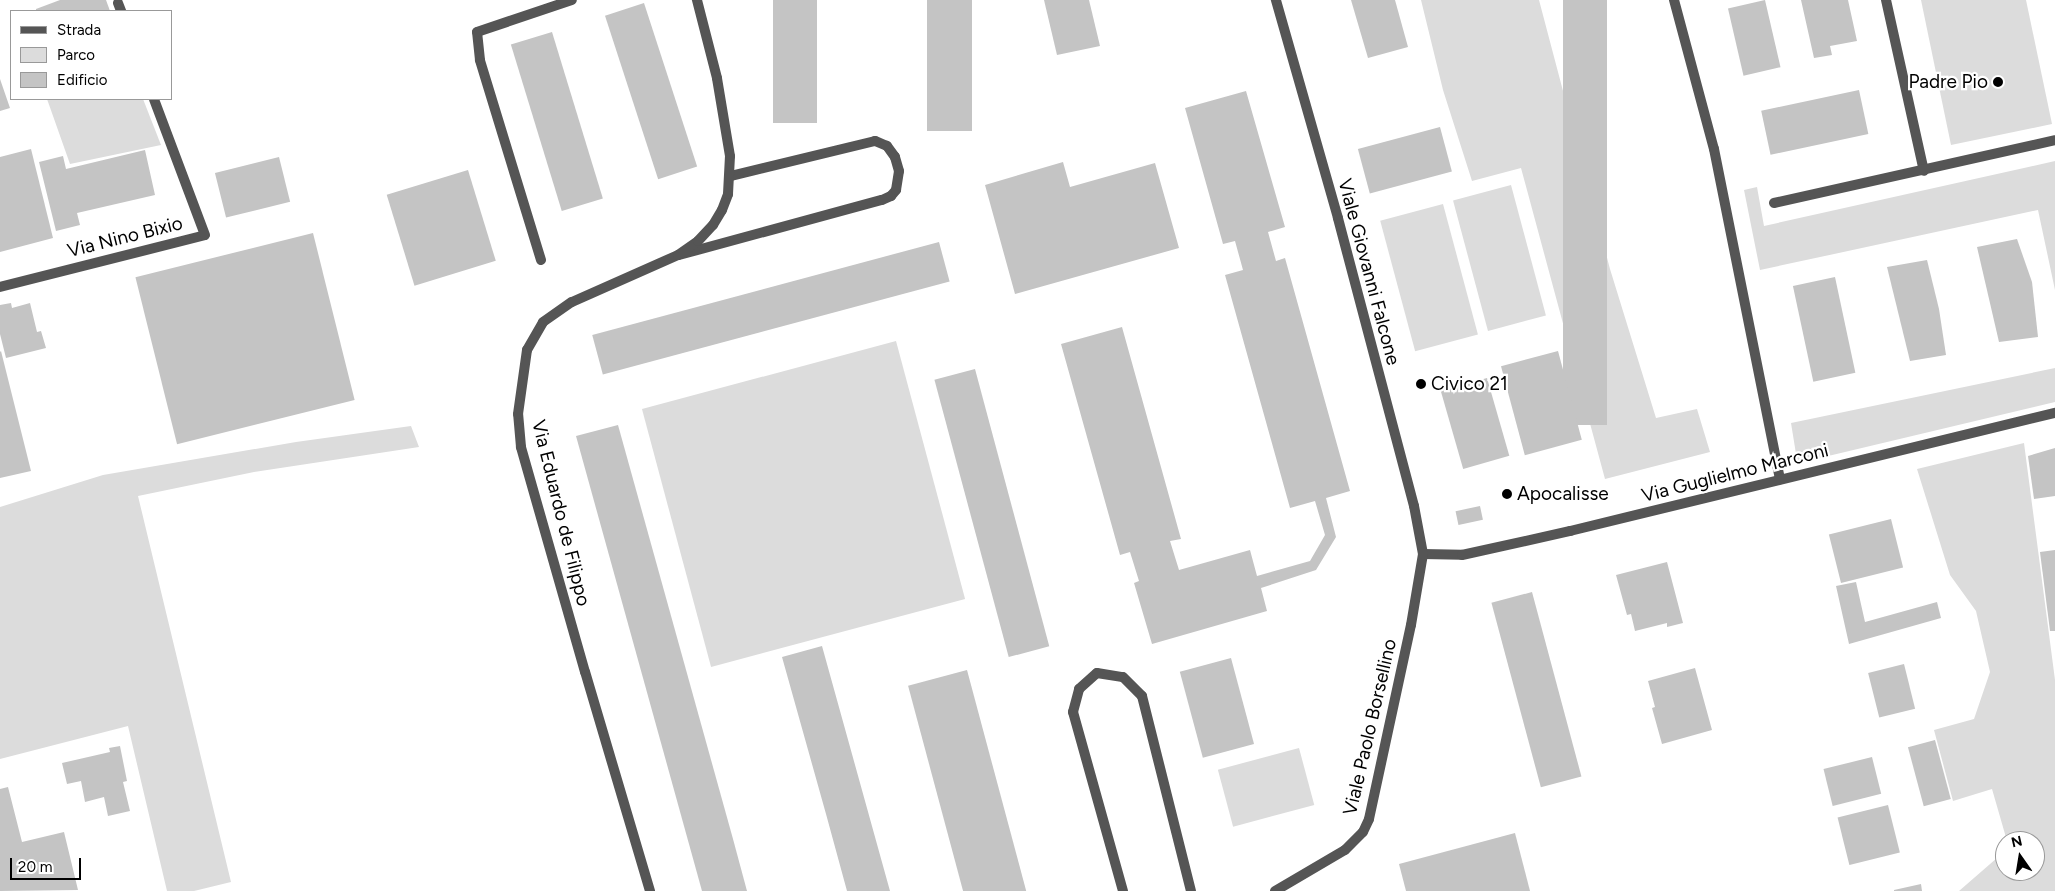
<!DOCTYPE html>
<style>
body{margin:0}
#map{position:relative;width:2055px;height:891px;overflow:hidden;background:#fff;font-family:Figtree,sans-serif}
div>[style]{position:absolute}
.green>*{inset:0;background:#dcdcdc;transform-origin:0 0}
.building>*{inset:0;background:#c4c4c4;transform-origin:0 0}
.service>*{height:10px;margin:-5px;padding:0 5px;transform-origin:5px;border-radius:5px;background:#555}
.minor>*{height:10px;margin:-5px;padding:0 5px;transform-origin:5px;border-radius:5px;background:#555}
.dots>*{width:14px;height:14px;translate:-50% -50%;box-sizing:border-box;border:2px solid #fff;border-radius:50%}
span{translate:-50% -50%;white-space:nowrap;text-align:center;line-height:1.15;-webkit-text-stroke:4.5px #fff;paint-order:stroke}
.poi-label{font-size:19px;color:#000}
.right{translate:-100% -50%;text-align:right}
.left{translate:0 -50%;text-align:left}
.street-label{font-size:19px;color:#000}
.legend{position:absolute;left:10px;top:10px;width:162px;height:90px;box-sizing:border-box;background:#fff;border:1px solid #999;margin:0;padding:6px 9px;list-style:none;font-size:15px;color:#000}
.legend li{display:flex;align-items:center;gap:10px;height:25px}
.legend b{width:25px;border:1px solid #999}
.north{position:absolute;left:1995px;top:831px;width:50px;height:50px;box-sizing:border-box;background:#fff;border:1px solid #999;border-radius:50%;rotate:347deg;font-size:14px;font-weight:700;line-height:20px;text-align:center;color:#000}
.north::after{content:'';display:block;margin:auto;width:18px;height:22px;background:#000;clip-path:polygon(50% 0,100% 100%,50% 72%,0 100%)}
.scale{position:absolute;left:10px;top:858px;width:71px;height:22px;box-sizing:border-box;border:2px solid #000;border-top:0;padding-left:6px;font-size:15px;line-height:18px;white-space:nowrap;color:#000;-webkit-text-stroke:4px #fff;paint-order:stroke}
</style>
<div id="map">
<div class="green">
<div style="clip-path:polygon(1421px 0,1539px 0,1610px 269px,1656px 418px,1697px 409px,1710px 452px,1605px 479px,1521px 168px,1472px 181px,1443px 90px)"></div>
<div style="clip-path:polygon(1921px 0,2026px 0,2052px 124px,1951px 145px)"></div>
<div style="clip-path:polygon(47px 99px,143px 99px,161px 145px,70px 164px)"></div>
<div style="clip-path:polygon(2055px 161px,2055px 290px,2038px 210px,1760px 270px,1744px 190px,1757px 187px,1764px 226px)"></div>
<div style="left:1511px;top:185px;width:135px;height:60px;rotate:75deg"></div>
<div style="left:1443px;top:204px;width:135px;height:65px;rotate:75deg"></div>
<div style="left:896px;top:341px;width:267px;height:263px;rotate:75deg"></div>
<div style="clip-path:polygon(2055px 368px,2055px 402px,1803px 462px,1797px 460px,1791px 423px)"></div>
<div style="clip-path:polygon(411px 426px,419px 447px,254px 472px,138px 496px,231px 882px,194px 891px,167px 891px,128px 726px,0 759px,0 507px,103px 475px,296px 442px)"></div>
<div style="clip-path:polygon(2024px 443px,2055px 680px,2055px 891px,1959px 891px,2005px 851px,2005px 871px,2035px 871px,2035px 841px,2007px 841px,1992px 789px,1953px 801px,1934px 730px,1974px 719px,1990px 672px,1976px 611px,1950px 575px,1917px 469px)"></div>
<div style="left:1299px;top:748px;width:59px;height:84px;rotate:75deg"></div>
</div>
<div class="building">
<div style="clip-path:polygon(60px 0,106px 0,110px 11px,36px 11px,36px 9px)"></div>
<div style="left:773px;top:0;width:44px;height:123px"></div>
<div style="left:927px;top:0;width:45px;height:131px"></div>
<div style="clip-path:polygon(1044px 0,1089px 0,1100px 46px,1057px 55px)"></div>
<div style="clip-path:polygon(1351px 0,1395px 0,1408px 47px,1368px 58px)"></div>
<div style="left:1563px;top:0;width:44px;height:425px"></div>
<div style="left:1765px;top:0;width:69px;height:38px;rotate:77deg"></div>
<div style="clip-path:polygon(1801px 0,1848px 0,1857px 41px,1830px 46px,1832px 55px,1814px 58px)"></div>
<div style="left:644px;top:3px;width:172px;height:41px;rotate:72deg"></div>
<div style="left:552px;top:32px;width:174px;height:43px;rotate:73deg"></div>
<div style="clip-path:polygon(0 79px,10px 108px,0 111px)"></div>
<div style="left:1859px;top:90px;width:45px;height:100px;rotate:78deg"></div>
<div style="clip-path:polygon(1246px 91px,1285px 227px,1268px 232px,1276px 261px,1285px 258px,1350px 491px,1326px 498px,1336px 537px,1316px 570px,1261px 588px,1267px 611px,1152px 644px,1134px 583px,1139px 581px,1130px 552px,1120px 555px,1061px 344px,1122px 327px,1181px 539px,1170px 541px,1179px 570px,1250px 550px,1257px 576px,1310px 561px,1325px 535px,1315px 501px,1290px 508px,1225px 275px,1243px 270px,1235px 241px,1223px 244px,1185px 108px)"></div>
<div style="left:1440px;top:127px;width:46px;height:85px;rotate:75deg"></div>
<div style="clip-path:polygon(31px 149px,53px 238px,0 252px,0 157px)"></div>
<div style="clip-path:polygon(145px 150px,155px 195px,77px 213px,80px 225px,56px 231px,39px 162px,63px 156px,66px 169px)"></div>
<div style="left:279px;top:157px;width:46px;height:66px;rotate:76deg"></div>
<div style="clip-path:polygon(1063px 162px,1070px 187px,1155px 163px,1179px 248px,1015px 294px,985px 185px)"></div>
<div style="left:468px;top:170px;width:95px;height:85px;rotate:73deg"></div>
<div style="left:313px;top:233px;width:172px;height:183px;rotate:76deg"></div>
<div style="clip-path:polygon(2017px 239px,2032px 282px,2038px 337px,1999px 342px,1977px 247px)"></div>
<div style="left:939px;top:242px;width:41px;height:359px;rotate:75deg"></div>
<div style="clip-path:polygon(1927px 260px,1939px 309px,1946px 355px,1910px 361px,1887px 267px)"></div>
<div style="left:1835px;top:277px;width:98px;height:43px;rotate:78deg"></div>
<div style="clip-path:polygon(11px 303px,12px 308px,30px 303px,37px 332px,41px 331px,46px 348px,6px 358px,0 334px,0 305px)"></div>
<div style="clip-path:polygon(1px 351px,31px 471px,0 478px,0 352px)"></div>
<div style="left:1558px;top:351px;width:92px;height:59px;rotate:75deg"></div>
<div style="left:975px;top:369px;width:287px;height:42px;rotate:75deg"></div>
<div style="left:1487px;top:378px;width:81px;height:48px;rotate:74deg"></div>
<div style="clip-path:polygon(618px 425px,733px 839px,747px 891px,702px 891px,576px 436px)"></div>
<div style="clip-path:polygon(2055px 448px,2055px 496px,2034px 499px,2028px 456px)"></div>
<div style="left:1480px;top:506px;width:14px;height:25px;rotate:78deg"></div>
<div style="left:1891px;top:519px;width:50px;height:64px;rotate:76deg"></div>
<div style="clip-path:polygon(2055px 550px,2055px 631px,2050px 631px,2040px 552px)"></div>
<div style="clip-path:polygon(1667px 562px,1683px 623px,1667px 627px,1667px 623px,1635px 631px,1631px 614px,1627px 615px,1616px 575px)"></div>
<div style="clip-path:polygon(1856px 582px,1865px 622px,1937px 602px,1941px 618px,1849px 644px,1836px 586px)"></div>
<div style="left:1532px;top:592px;width:191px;height:42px;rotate:75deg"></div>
<div style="clip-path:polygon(822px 646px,890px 891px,847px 891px,826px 814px,782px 657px)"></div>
<div style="left:1231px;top:658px;width:89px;height:53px;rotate:75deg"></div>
<div style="left:1904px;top:664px;width:46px;height:37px;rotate:76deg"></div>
<div style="clip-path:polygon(1695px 668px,1712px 730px,1662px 744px,1652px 708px,1655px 707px,1648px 681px)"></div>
<div style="left:967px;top:670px;width:229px;height:61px;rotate:75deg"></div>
<div style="left:1935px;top:740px;width:61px;height:28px;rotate:75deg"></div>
<div style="clip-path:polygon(120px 746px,127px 781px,123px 782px,130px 811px,108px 816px,104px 797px,85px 802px,81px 781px,67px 784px,62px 763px,110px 752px,109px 748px)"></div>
<div style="left:1872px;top:757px;width:38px;height:50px;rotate:76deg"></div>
<div style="clip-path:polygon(8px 787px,22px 842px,64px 832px,78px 890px,0 891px,0 789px)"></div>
<div style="left:1888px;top:805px;width:49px;height:52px;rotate:76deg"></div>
<div style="clip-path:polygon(1515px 833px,1530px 891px,1406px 891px,1399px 864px)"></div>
<div style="clip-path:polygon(1921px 884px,1922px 891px,1894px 891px,1894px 890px)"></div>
</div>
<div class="service">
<div style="left:679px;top:255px;width:210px;rotate:-15.2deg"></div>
<div style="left:882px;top:200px;width:10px;rotate:-24deg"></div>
<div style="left:891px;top:196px;width:8px;rotate:-50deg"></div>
<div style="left:896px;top:190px;width:19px;rotate:-81deg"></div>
<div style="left:899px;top:171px;width:15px;rotate:-106deg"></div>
<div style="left:895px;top:157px;width:14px;rotate:-126deg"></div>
<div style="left:887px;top:146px;width:13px;rotate:-157deg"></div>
<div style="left:875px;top:141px;width:149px;rotate:166.4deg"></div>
<div style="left:541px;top:260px;width:209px;rotate:-107deg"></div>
<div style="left:480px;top:60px;width:28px;rotate:-96deg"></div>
<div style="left:477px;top:32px;width:100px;rotate:-18.6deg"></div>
</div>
<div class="minor">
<div style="left:1674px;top:0;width:154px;rotate:75deg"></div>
<div style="left:1714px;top:149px;width:337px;rotate:78.7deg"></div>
<div style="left:1886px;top:0;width:175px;rotate:77.5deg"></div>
<div style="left:118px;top:3px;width:9px;rotate:69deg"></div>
<div style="left:1774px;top:203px;width:288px;rotate:-12.6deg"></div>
<div style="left:0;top:287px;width:211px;rotate:-14.2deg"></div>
<div style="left:205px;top:235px;width:145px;rotate:-110.6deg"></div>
<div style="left:1423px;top:554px;width:39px;rotate:1deg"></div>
<div style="left:1462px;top:555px;width:111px;rotate:-12.5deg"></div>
<div style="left:1570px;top:531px;width:499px;rotate:-13.7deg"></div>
<div style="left:650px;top:891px;width:228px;rotate:-106.5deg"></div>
<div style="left:585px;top:672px;width:234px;rotate:-105.9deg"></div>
<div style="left:521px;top:447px;width:33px;rotate:-95deg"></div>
<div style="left:518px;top:414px;width:65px;rotate:-82deg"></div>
<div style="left:527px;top:350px;width:32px;rotate:-60deg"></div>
<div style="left:543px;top:322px;width:35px;rotate:-35deg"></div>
<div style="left:572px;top:302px;width:116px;rotate:-23.9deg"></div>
<div style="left:678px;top:255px;width:24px;rotate:-35deg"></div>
<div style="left:698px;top:241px;width:22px;rotate:-47deg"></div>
<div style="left:713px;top:225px;width:17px;rotate:-59deg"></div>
<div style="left:722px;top:210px;width:17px;rotate:-69deg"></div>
<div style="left:728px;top:194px;width:38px;rotate:-87deg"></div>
<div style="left:730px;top:156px;width:79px;rotate:-99.5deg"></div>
<div style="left:717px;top:78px;width:81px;rotate:-104.4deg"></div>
<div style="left:1123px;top:891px;width:186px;rotate:-105.6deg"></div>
<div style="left:1073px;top:712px;width:24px;rotate:-75deg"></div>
<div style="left:1079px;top:689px;width:24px;rotate:-42deg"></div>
<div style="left:1097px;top:673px;width:26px;rotate:9deg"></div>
<div style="left:1123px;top:677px;width:27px;rotate:45deg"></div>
<div style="left:1142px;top:696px;width:201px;rotate:75.9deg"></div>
<div style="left:1275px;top:891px;width:81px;rotate:-30.4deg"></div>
<div style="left:1345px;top:850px;width:25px;rotate:-45deg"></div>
<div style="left:1363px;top:832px;width:14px;rotate:-65deg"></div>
<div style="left:1369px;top:819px;width:198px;rotate:-77.8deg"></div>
<div style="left:1411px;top:625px;width:72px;rotate:-80.4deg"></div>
<div style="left:1423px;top:554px;width:49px;rotate:-100.6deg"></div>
<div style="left:1414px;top:506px;width:298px;rotate:-104.8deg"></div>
<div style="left:1338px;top:218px;width:227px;rotate:-105.9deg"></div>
</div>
<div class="dots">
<div style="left:1998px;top:82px;background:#000"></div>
<div style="left:1421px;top:384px;background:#000"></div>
<div style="left:1507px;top:494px;background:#000"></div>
</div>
<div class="poi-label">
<span class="right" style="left:1988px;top:82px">Padre Pio</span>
<span class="left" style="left:1431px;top:384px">Civico 21</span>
<span class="left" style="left:1517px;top:494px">Apocalisse</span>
</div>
<div class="street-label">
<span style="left:125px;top:237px;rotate:-14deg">Via Nino Bixio</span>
<span style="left:1369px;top:272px;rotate:75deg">Viale Giovanni Falcone</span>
<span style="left:1735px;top:473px;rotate:-14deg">Via Guglielmo Marconi</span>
<span style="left:561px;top:513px;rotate:76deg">Via Eduardo de Filippo</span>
<span style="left:1370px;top:727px;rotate:-77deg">Viale Paolo Borsellino</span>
</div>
<ul class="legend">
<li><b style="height:6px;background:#555"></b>Strada</li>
<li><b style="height:14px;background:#dcdcdc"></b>Parco</li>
<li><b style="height:14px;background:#c4c4c4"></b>Edificio</li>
</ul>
<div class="north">N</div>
<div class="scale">20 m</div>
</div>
